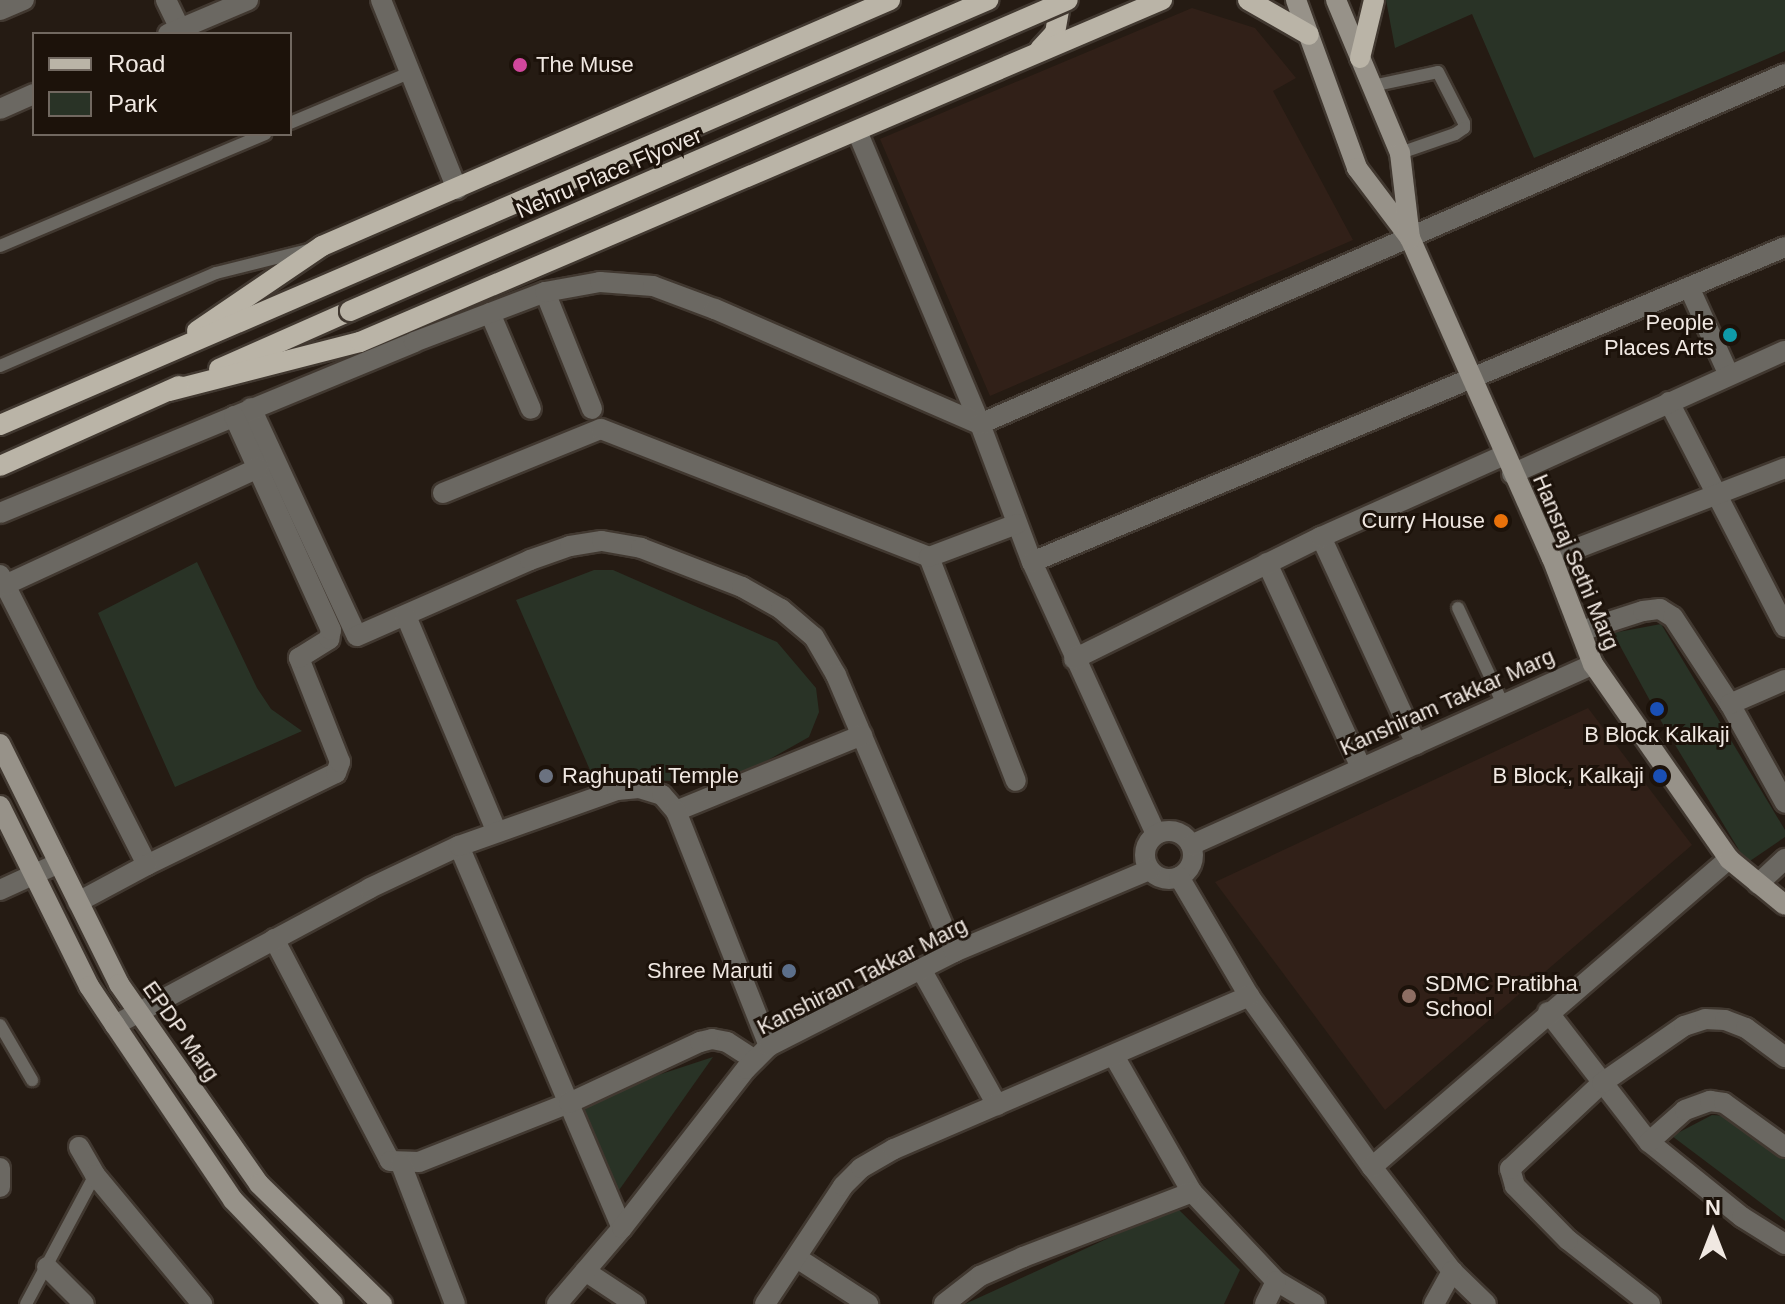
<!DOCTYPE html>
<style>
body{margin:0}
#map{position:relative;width:1785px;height:1304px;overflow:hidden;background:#251b13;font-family:Arial,sans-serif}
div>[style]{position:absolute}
.education>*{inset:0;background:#312018}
.green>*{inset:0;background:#293326}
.roads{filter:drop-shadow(2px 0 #413830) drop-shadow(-2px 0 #413830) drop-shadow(0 2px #413830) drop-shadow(0 -2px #413830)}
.lane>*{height:12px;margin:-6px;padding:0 6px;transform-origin:6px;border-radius:6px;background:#6b6862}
.street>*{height:20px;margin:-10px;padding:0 10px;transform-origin:10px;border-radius:10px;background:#6b6862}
.street>.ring{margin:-10px;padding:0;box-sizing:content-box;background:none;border:20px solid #6b6862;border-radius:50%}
.secondary>*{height:20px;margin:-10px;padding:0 10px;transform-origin:10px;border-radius:10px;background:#979289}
.primary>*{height:20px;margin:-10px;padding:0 10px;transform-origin:10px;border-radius:10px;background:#bab4a7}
.bridges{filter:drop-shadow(2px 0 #413830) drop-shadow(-2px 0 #413830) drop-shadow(0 2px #413830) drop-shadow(0 -2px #413830)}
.primary-bridge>*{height:20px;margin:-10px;padding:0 10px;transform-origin:10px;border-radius:10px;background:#bab4a7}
.dots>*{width:22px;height:22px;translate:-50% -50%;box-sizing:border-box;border:4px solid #1c120a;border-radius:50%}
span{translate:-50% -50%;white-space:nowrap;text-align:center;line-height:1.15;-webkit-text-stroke:6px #1c120a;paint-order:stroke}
.poi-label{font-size:22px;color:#f0e8e2}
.left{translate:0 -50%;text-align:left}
.right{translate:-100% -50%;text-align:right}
.street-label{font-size:22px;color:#f0e8e2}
.legend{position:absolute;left:32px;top:32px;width:260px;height:104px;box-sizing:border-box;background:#1c120a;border:2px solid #716860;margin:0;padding:10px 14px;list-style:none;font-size:24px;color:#f0e8e2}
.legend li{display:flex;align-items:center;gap:16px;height:40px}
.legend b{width:40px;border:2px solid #716860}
.north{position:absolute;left:1673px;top:1192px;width:80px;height:80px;-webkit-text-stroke:6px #1c120a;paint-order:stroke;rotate:0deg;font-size:22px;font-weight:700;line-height:32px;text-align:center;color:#f0e8e2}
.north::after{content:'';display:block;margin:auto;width:28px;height:36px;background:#f0e8e2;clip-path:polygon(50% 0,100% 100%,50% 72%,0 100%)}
</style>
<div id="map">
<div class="education">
<div style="clip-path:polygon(1192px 8px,1255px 28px,1296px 78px,1273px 91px,1353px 240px,990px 396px,880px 139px)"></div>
<div style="clip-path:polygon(1588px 708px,1692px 845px,1385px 1110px,1215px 882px)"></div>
</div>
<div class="green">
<div style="clip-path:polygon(1386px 0,1785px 0,1785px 51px,1534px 158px,1472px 14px,1395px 48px)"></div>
<div style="clip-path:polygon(197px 562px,257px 688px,271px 709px,302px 731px,175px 787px,98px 613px)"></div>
<div style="clip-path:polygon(594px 570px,613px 570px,777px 642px,816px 688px,819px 712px,809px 737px,726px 784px,593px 777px,516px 600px)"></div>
<div style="clip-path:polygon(1661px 624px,1785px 830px,1785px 837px,1747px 863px,1666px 730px,1613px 633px)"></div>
<div style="clip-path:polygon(713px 1057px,617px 1193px,579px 1101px)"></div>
<div style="clip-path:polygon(1712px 1115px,1729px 1116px,1785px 1157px,1785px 1221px,1672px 1136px)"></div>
<div style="clip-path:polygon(1176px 1207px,1240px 1270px,1224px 1304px,965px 1304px)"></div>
</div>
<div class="roads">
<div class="lane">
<div style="left:1372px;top:86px;width:67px;rotate:-12deg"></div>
<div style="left:1438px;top:72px;width:57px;rotate:63deg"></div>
<div style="left:1464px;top:123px;width:5px;rotate:90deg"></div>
<div style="left:1464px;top:128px;width:11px;rotate:146deg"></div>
<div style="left:1455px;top:134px;width:58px;rotate:160.9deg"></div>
<div style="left:290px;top:123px;width:129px;rotate:-22.8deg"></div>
<div style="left:0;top:246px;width:288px;rotate:-22.9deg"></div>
<div style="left:0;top:366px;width:235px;rotate:-23.3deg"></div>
<div style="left:216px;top:273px;width:95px;rotate:-14deg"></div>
<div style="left:1458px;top:608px;width:106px;rotate:64.9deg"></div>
<div style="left:0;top:1025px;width:64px;rotate:59.8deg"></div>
<div style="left:26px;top:1304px;width:146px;rotate:-61.9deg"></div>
</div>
<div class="street">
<div style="left:166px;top:0;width:32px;rotate:64deg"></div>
<div style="left:381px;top:0;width:204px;rotate:68.1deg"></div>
<div style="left:0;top:10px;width:26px;rotate:-23deg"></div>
<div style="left:168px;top:34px;width:87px;rotate:-23deg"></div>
<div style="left:0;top:109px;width:37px;rotate:-24deg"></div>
<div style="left:857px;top:131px;width:318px;rotate:67.2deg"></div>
<div style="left:980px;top:424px;width:147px;rotate:69.4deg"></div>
<div style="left:1032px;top:562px;width:299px;rotate:65.5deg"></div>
<div style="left:1689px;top:287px;width:97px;rotate:65.6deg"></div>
<div style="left:545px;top:292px;width:126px;rotate:68.1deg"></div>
<div style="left:490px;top:313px;width:104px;rotate:66.9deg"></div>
<div style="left:1669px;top:402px;width:253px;rotate:62.7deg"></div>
<div style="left:251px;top:408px;width:251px;rotate:65.1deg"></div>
<div style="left:357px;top:636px;width:189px;rotate:-23.7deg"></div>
<div style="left:530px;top:560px;width:42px;rotate:-19.3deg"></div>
<div style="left:570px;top:546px;width:32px;rotate:-9deg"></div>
<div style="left:602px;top:541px;width:40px;rotate:10deg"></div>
<div style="left:641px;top:548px;width:108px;rotate:21.1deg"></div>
<div style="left:742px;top:587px;width:45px;rotate:29.4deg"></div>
<div style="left:781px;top:609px;width:43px;rotate:40.3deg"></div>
<div style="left:814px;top:637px;width:44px;rotate:59.9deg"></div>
<div style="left:836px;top:675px;width:301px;rotate:66.9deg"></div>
<div style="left:1512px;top:474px;width:299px;rotate:-24.3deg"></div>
<div style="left:443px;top:493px;width:170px;rotate:-22.1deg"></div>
<div style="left:601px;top:429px;width:352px;rotate:21.3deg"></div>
<div style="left:929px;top:557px;width:240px;rotate:68.8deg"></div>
<div style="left:0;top:513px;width:448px;rotate:-22.4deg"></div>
<div style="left:414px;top:342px;width:140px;rotate:-20.9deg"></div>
<div style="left:545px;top:292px;width:56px;rotate:-10.3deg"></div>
<div style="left:600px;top:282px;width:53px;rotate:4.3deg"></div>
<div style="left:653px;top:286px;width:66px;rotate:20.4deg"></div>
<div style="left:715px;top:309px;width:289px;rotate:23.5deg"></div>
<div style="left:980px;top:424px;width:878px;rotate:-23.5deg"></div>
<div style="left:1321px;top:537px;width:228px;rotate:65.3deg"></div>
<div style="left:929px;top:557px;width:94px;rotate:-20.6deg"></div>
<div style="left:1552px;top:558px;width:250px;rotate:-21.1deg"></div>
<div style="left:1032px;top:562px;width:816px;rotate:-22.7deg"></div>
<div style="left:1267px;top:563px;width:225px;rotate:65.3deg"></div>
<div style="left:0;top:575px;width:325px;rotate:63.1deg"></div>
<div style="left:147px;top:865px;width:210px;rotate:-26deg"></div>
<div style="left:336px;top:773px;width:12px;rotate:-70deg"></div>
<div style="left:340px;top:762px;width:112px;rotate:-111.5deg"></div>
<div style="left:299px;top:658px;width:36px;rotate:-32deg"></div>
<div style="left:329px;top:639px;width:9px;rotate:-77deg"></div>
<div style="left:331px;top:630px;width:235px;rotate:-114.4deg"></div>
<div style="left:5px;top:585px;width:279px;rotate:-24.8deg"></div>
<div style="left:406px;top:616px;width:234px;rotate:67.2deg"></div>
<div style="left:1581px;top:631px;width:65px;rotate:-17.9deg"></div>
<div style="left:1643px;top:611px;width:17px;rotate:-7deg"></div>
<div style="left:1660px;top:609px;width:15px;rotate:32deg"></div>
<div style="left:1673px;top:617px;width:104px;rotate:56.8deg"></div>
<div style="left:1730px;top:704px;width:113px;rotate:60.9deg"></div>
<div style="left:1074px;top:659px;width:275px;rotate:-26.3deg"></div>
<div style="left:1321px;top:537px;width:201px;rotate:-24.1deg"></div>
<div style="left:1730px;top:704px;width:60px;rotate:-23.6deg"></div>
<div style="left:676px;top:811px;width:201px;rotate:-22.2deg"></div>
<div class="ring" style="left:1145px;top:831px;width:28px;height:28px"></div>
<div style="left:1191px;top:845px;width:441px;rotate:-24.2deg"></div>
<div style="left:459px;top:846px;width:415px;rotate:66.9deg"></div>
<div style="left:1179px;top:877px;width:138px;rotate:59.5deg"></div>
<div style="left:1249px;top:996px;width:211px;rotate:54.3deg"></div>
<div style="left:1372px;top:1167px;width:131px;rotate:52.4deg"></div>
<div style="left:1452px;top:1271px;width:47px;rotate:44.1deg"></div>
<div style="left:1758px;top:884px;width:37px;rotate:-43deg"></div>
<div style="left:0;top:890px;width:65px;rotate:-24.6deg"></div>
<div style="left:78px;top:902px;width:78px;rotate:-28.2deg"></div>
<div style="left:274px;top:939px;width:250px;rotate:62.4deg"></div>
<div style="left:390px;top:1161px;width:29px;rotate:2deg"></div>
<div style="left:419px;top:1162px;width:161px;rotate:-21.5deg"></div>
<div style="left:569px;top:1103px;width:145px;rotate:-25deg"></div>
<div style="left:700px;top:1042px;width:12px;rotate:-14deg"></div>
<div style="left:712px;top:1039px;width:15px;rotate:11deg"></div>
<div style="left:727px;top:1042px;width:33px;rotate:33deg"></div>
<div style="left:921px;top:969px;width:156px;rotate:60.8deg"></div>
<div style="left:1548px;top:1012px;width:165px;rotate:52.2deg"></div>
<div style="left:1649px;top:1142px;width:119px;rotate:38.9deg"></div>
<div style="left:1742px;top:1217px;width:51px;rotate:32.1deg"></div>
<div style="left:115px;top:1025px;width:289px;rotate:-28.2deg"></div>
<div style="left:370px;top:888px;width:98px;rotate:-25.3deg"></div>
<div style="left:459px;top:846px;width:168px;rotate:-19.5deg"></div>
<div style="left:617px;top:790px;width:22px;rotate:-5deg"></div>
<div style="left:639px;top:788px;width:24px;rotate:17deg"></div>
<div style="left:662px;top:795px;width:21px;rotate:49deg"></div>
<div style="left:676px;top:811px;width:253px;rotate:68.4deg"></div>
<div style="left:1114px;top:1056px;width:157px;rotate:60.2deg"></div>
<div style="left:1192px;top:1192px;width:122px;rotate:46.7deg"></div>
<div style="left:1276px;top:1281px;width:45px;rotate:30.5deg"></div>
<div style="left:1649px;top:1142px;width:48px;rotate:-41.6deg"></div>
<div style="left:1685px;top:1110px;width:27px;rotate:-20deg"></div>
<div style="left:1710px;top:1101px;width:14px;rotate:8deg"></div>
<div style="left:1724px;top:1103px;width:75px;rotate:35.8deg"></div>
<div style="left:79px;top:1147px;width:32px;rotate:60deg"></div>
<div style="left:95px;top:1175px;width:168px;rotate:50.3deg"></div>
<div style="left:401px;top:1164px;width:150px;rotate:68.9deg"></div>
<div style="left:1372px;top:1167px;width:472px;rotate:-40.8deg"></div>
<div style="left:0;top:1168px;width:19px;rotate:90deg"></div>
<div style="left:797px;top:1258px;width:85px;rotate:32.9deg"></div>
<div style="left:47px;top:1267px;width:52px;rotate:45deg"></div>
<div style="left:585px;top:1271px;width:60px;rotate:33.4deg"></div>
<div style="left:557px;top:1304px;width:100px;rotate:-49.5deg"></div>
<div style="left:622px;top:1228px;width:202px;rotate:-52.1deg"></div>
<div style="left:746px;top:1069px;width:33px;rotate:-45deg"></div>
<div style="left:769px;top:1046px;width:208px;rotate:-26.9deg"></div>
<div style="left:954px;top:952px;width:212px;rotate:-22.8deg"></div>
<div style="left:765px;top:1304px;width:141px;rotate:-56.5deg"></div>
<div style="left:843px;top:1186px;width:25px;rotate:-45deg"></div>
<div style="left:861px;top:1168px;width:38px;rotate:-30deg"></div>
<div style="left:894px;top:1149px;width:387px;rotate:-23.3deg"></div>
<div style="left:944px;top:1304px;width:46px;rotate:-37.9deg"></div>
<div style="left:980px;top:1276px;width:47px;rotate:-23.8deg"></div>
<div style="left:1023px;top:1257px;width:181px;rotate:-21deg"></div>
<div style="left:1265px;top:1304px;width:25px;rotate:-64deg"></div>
<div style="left:1434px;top:1304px;width:38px;rotate:-61deg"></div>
<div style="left:1650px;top:1304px;width:104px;rotate:-142deg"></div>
<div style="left:1568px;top:1240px;width:76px;rotate:-134.5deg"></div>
<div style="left:1515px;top:1186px;width:18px;rotate:-106deg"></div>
<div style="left:1510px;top:1169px;width:126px;rotate:-43.1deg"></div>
<div style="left:1602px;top:1083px;width:100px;rotate:-34.8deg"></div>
<div style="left:1684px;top:1026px;width:22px;rotate:-18deg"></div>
<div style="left:1705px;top:1019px;width:20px;rotate:3deg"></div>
<div style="left:1725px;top:1020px;width:22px;rotate:21deg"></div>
<div style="left:1746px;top:1028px;width:49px;rotate:36.6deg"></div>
</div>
<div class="secondary">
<div style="left:1296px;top:0;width:179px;rotate:70deg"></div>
<div style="left:1357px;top:168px;width:88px;rotate:52.9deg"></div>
<div style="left:1410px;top:238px;width:350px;rotate:66.1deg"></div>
<div style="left:1552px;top:558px;width:114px;rotate:68.9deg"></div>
<div style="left:1593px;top:664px;width:238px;rotate:55.1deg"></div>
<div style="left:1729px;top:859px;width:72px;rotate:39.4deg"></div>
<div style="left:1336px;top:0;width:166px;rotate:67.3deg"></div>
<div style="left:1400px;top:153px;width:86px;rotate:83.3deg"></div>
<div style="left:0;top:744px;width:268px;rotate:63.6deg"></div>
<div style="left:119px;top:984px;width:244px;rotate:55deg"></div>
<div style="left:259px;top:1184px;width:172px;rotate:44.3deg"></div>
<div style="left:0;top:806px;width:201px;rotate:63.7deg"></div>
<div style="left:89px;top:986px;width:47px;rotate:56.3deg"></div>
<div style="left:115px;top:1025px;width:211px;rotate:56deg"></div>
<div style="left:233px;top:1200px;width:144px;rotate:46.1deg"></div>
</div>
<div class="primary">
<div style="left:1248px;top:0;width:70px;rotate:29.8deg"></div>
<div style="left:1040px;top:49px;width:22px;rotate:-47deg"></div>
<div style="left:1055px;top:33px;width:34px;rotate:-80deg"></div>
<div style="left:1360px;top:58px;width:60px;rotate:-76.4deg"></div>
<div style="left:197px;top:331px;width:151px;rotate:-34.2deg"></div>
<div style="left:322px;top:246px;width:619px;rotate:-23.42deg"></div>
<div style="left:219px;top:369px;width:143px;rotate:-23.9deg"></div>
<div style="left:169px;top:391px;width:197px;rotate:-14.4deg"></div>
<div style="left:360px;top:342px;width:872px;rotate:-23.1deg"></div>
<div style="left:0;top:425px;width:1076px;rotate:-23.28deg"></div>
<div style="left:0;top:466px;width:196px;rotate:-24.1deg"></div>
</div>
</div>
<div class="bridges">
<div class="primary-bridge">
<div style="left:350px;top:311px;width:782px;rotate:-23.42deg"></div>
</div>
</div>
<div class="dots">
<div style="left:520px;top:65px;background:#d1479c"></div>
<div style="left:1730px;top:335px;background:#0f9aa8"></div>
<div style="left:1501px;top:521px;background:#e8710a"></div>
<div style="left:1657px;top:709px;background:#1a4fb4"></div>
<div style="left:546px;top:776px;background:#6b7280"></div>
<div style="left:1660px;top:776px;background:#1a4fb4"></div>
<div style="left:789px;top:971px;background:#5c6f8a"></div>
<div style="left:1409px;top:996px;background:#8d6e63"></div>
</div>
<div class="poi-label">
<span class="left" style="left:536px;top:65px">The Muse</span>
<span class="right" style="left:1714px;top:335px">People<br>Places Arts</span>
<span class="right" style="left:1485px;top:521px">Curry House</span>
<span style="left:1657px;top:735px">B Block Kalkaji</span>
<span class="left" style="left:562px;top:776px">Raghupati Temple</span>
<span class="right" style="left:1644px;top:776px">B Block, Kalkaji</span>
<span class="right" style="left:773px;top:971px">Shree Maruti</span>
<span class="left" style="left:1425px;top:996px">SDMC Pratibha<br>School</span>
</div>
<div class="street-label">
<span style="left:609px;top:173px;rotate:-23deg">Nehru Place Flyover</span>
<span style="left:1576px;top:562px;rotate:67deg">Hansraj Sethi Marg</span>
<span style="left:1447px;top:702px;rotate:-24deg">Kanshiram Takkar Marg</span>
<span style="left:862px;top:976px;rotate:-27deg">Kanshiram Takkar Marg</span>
<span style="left:181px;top:1031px;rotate:55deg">EPDP Marg</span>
</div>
<ul class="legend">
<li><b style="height:10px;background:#bab4a7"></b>Road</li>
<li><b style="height:22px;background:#293326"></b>Park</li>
</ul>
<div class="north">N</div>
</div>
